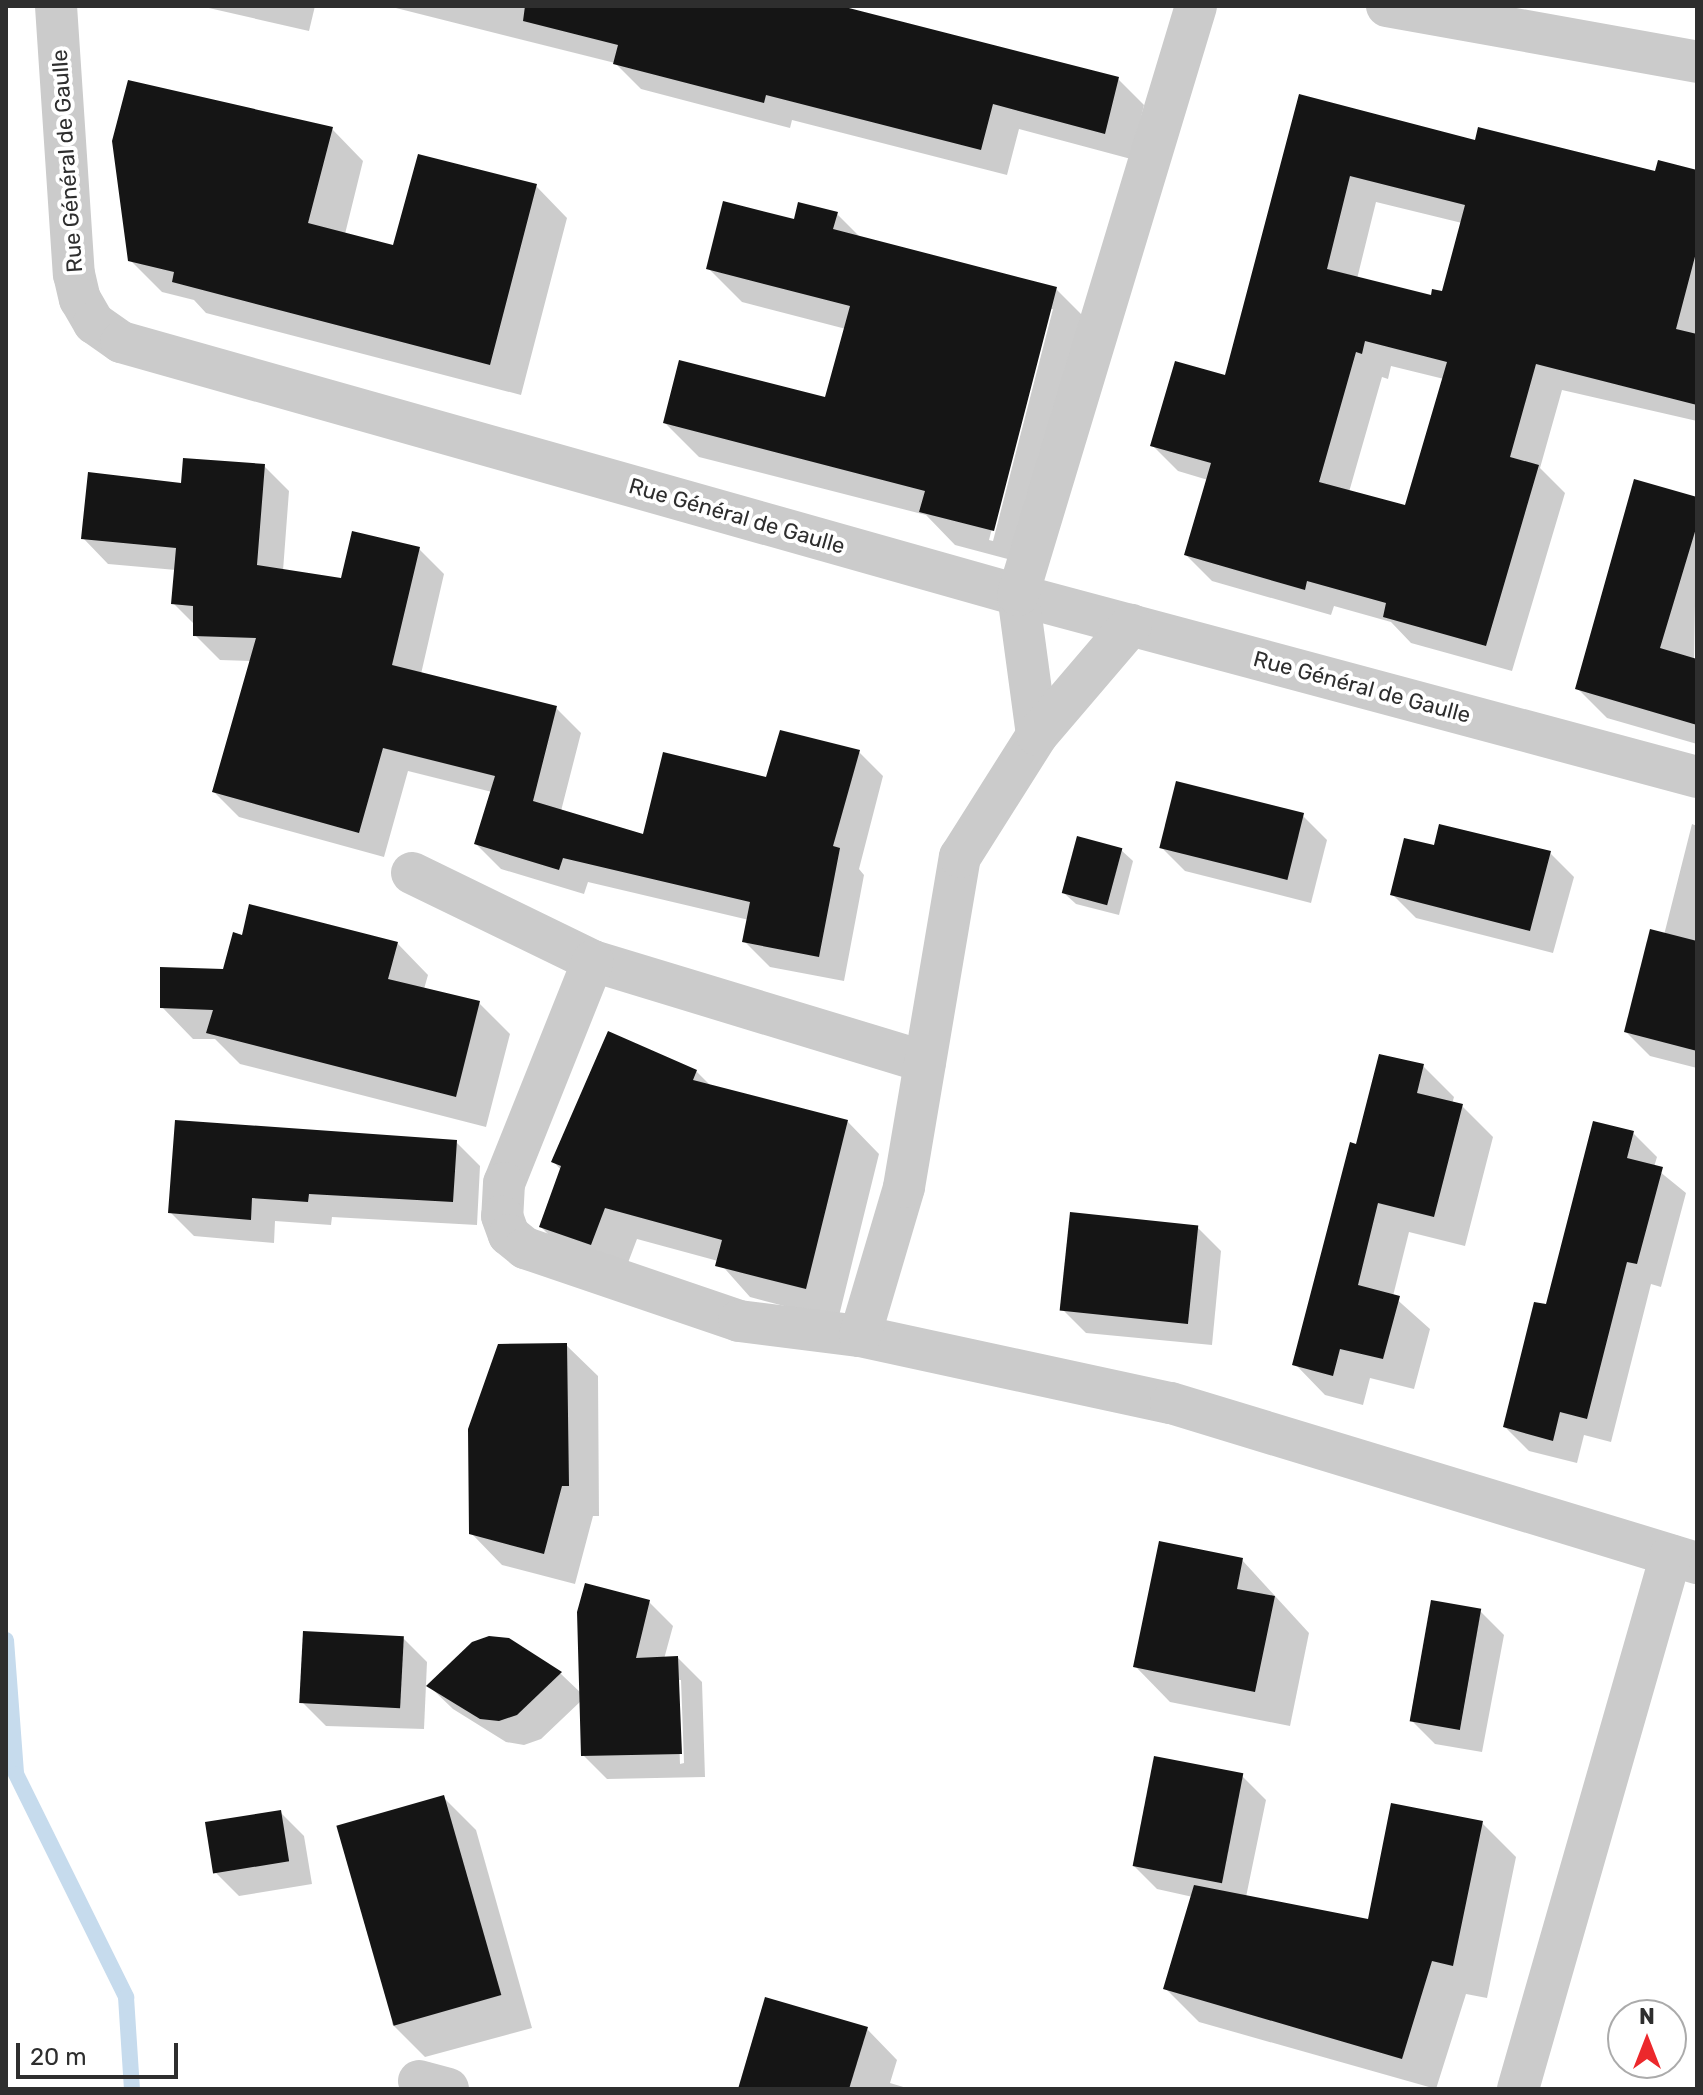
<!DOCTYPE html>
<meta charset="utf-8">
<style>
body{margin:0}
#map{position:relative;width:1703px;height:2095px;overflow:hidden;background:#fff;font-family:Rubik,sans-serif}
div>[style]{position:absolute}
.shadow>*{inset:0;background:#0003}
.stream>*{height:16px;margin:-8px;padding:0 8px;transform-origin:8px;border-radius:8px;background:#c6dbed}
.building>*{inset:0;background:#151515;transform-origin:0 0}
.minor>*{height:42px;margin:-21px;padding:0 21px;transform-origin:21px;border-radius:21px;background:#cbcbcb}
span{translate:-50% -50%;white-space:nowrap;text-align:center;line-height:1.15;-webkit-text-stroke:8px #fff;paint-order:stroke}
.street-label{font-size:22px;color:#2e2e2e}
.frame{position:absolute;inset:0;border:8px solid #2e2e2e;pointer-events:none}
.north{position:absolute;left:1607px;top:1999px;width:80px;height:80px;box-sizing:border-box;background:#fff;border:2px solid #ababab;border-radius:50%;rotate:0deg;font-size:22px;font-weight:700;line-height:32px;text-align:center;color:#2e2e2e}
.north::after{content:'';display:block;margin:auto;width:28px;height:36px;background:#ec282c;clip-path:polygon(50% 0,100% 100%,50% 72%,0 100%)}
.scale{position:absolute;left:16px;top:2043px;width:162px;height:36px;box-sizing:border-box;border:4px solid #2e2e2e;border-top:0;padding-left:10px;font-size:24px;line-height:28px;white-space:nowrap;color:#2e2e2e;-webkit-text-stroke:6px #fff;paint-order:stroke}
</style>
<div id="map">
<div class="shadow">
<div style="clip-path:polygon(200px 6px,315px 6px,309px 31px)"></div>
<div style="clip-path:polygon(388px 6px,834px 6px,1118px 79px,1144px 105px,1131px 159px,1019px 129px,1007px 175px,792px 120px,790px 128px,641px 89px,615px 63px)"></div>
<div style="clip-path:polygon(evenodd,1301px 97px,1476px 142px,1657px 174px,1697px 172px,1697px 421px,1562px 390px,1540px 468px,1565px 493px,1512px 671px,1411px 643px,1391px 622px,1334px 606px,1331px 615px,1212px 581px,1186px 555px,1208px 480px,1178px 471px,1152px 445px,1227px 378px,1301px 97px,1376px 202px,1462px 223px,1444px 294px,1432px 298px,1357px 279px,1376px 202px,1301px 97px,1391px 366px,1444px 379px,1406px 508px,1349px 492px,1382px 377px,1388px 379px,1391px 366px)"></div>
<div style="clip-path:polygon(332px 129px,363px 161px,345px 234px,395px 247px,536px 186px,567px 218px,521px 395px,206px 313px,194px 300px,162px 292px,130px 260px)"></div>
<div style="clip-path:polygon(evenodd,837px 214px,861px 238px,1056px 289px,1090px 323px,1027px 564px,955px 545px,926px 515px,699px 457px,665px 423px,826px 399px,846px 329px,742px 302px,708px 268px,796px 222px,837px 214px,1049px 309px,1053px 309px,993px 541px,989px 540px,1049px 309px)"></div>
<div style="clip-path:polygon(264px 466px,289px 491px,283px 571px,342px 580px,419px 549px,444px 574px,421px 674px,556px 708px,581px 733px,561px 811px,644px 837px,768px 779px,858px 751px,883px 776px,859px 869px,864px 875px,844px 981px,770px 967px,745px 942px,749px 920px,588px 882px,584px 894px,501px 869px,476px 844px,492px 792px,408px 771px,384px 857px,239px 817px,214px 792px,251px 661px,220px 660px,195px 635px,195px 625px,174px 604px,176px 570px,108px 564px,83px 538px,183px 485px)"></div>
<div style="clip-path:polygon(1697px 499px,1694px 660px,1697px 744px,1607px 718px,1577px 688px)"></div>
<div style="clip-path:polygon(1303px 816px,1327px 840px,1311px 903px,1185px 871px,1161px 847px)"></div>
<div style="clip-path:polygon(1692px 824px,1697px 826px,1697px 1068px,1650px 1056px,1626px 1032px,1664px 935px)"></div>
<div style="clip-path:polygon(1436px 847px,1550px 853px,1574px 877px,1553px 953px,1416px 918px,1392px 894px)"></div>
<div style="clip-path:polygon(1121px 850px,1133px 861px,1119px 915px,1076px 904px,1064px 893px)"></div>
<div style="clip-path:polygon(397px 943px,428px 975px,424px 989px,479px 1003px,510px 1034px,486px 1127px,240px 1064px,215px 1039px,193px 1039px,162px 1007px,225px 971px)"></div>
<div style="clip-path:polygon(1423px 1066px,1454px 1097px,1452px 1104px,1462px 1106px,1493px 1137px,1465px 1246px,1409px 1232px,1393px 1296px,1430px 1329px,1414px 1389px,1370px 1378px,1363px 1405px,1325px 1395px,1295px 1364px,1358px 1146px)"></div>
<div style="clip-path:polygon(696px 1071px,711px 1086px,847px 1121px,879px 1154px,838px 1320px,750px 1297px,718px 1261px,637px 1239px,623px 1276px,573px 1259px,541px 1227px,561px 1170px,553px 1161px)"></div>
<div style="clip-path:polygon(1633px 1133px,1657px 1157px,1654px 1167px,1686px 1193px,1661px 1287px,1651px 1284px,1611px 1442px,1584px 1435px,1577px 1463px,1529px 1451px,1505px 1427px,1547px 1307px)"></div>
<div style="clip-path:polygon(456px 1142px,480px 1166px,477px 1225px,332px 1217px,331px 1225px,275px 1221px,274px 1243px,194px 1236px,170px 1212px)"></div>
<div style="clip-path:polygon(1197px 1227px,1221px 1251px,1212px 1345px,1086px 1333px,1062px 1309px)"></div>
<div style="clip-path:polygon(566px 1345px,598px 1376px,599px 1516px,593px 1516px,575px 1584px,502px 1565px,471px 1533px)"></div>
<div style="clip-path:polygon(1242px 1560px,1309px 1633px,1290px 1726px,1170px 1702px,1135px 1666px)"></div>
<div style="clip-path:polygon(evenodd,649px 1602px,673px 1626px,664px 1659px,678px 1658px,702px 1682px,705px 1777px,607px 1779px,583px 1755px,582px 1700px,541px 1739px,524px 1745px,506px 1742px,453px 1709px,429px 1686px,508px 1640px,561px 1674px,582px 1694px,649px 1602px,677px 1680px,681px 1680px,684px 1763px,680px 1764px,677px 1680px)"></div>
<div style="clip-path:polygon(1480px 1611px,1504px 1635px,1482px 1752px,1435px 1744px,1411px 1720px)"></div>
<div style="clip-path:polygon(403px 1638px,427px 1662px,424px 1729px,326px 1726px,302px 1702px)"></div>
<div style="clip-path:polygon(1242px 1776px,1266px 1800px,1246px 1897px,1370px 1921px,1482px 1823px,1516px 1857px,1487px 1998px,1466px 1994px,1436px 2089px,1199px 2022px,1165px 1988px,1193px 1897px,1157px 1889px,1133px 1865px)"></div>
<div style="clip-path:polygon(443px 1797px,476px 1830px,532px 2028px,425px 2057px,392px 2024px)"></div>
<div style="clip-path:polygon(280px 1812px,304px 1836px,312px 1884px,239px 1896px,215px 1872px)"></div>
<div style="clip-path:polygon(867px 2029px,897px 2060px,890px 2083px,910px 2089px,740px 2089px)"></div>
</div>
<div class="stream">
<div style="left:6px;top:1640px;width:134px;rotate:85.7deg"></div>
<div style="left:16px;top:1774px;width:249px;rotate:63.7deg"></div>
<div style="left:126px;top:1997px;width:92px;rotate:86.3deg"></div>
</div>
<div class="building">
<div style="clip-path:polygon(525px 6px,841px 6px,1119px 77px,1105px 134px,993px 104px,981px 150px,766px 95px,764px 103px,613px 64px,618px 45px,523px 21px)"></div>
<div style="clip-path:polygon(128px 80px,333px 127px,308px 223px,393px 245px,418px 154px,537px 184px,490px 365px,172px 282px,174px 272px,128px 261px,112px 141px)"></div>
<div style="clip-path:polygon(evenodd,1299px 94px,1475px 140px,1478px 127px,1655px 171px,1658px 160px,1697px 170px,1697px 249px,1676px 329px,1697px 334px,1697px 405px,1536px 364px,1510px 457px,1539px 465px,1486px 646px,1383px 617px,1386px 603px,1307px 581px,1305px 590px,1184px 555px,1211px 463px,1150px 446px,1175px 361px,1225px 375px,1299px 94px,1350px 176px,1465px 205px,1442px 291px,1432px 289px,1431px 295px,1327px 269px,1350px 176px,1299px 94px,1365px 341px,1447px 362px,1405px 505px,1319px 482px,1356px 352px,1362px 354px,1365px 341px)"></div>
<div style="clip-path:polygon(723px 201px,794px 219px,798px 202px,838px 212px,833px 229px,1057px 287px,994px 531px,919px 512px,925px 491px,663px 423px,679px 360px,825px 397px,850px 306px,706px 269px)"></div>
<div style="clip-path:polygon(183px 458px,265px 464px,257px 565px,341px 578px,352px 531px,420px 547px,392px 665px,557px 706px,533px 801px,643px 834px,663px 752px,766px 777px,780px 730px,860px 750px,833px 846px,840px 848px,819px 957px,742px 942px,750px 902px,563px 858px,559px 870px,474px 844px,495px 776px,383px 748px,359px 833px,212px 792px,256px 638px,193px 636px,193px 606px,171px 604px,176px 548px,81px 539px,88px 472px,181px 483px)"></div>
<div style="clip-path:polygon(1634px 479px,1697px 497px,1697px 525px,1660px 648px,1697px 659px,1697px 725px,1575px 689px)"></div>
<div style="left:1176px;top:781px;width:132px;height:69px;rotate:14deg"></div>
<div style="clip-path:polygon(1439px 824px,1551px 851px,1530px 931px,1390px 895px,1404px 838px,1434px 845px)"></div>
<div style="left:1077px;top:836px;width:47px;height:59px;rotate:15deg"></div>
<div style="clip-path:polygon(249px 904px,398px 942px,388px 979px,480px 1001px,456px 1097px,206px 1033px,213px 1010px,160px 1008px,160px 967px,223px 969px,233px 932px,242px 935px)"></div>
<div style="clip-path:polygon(1650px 929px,1697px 941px,1697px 1051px,1624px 1032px)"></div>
<div style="clip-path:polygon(608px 1031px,697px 1070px,693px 1080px,848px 1120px,806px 1289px,715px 1266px,722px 1240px,605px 1208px,591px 1245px,539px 1227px,561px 1166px,551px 1162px)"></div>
<div style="clip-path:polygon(1379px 1054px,1424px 1064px,1417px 1093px,1463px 1104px,1434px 1217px,1378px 1203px,1358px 1285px,1400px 1296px,1383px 1359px,1340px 1349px,1333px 1376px,1292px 1365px,1350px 1142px,1356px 1144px)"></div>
<div style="clip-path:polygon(175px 1120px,457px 1140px,453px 1202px,309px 1194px,308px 1202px,252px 1198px,251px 1220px,168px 1213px)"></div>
<div style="clip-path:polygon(1593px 1121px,1634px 1131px,1627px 1158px,1663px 1167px,1637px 1264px,1627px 1262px,1587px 1419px,1560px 1412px,1553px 1441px,1503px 1427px,1534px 1302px,1546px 1304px)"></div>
<div style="left:1070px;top:1212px;width:129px;height:99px;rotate:6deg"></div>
<div style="clip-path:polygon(567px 1343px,569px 1486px,562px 1486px,544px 1554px,469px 1534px,468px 1429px,498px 1344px)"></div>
<div style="clip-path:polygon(1159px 1541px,1243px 1558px,1237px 1589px,1275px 1596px,1255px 1692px,1133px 1667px)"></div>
<div style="clip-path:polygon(585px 1583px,650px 1600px,636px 1658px,678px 1656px,682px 1754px,581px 1756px,577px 1612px)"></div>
<div style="left:1431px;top:1600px;width:51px;height:123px;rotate:10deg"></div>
<div style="left:303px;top:1631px;width:101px;height:72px;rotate:3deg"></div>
<div style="clip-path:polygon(489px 1636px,509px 1638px,562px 1672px,517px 1715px,499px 1721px,480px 1719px,426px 1686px,472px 1642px)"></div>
<div style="left:1154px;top:1756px;width:91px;height:112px;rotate:11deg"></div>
<div style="left:444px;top:1795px;width:208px;height:112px;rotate:74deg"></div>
<div style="clip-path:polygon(1391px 1803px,1483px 1821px,1453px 1966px,1432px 1961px,1402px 2059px,1163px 1989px,1194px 1885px,1368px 1919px)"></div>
<div style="left:281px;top:1810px;width:52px;height:77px;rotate:81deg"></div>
<div style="clip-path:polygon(765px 1997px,868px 2027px,849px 2089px,738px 2089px)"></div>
</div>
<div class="minor">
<div style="left:56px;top:6px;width:269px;rotate:86.2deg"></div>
<div style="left:74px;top:274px;width:26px;rotate:77deg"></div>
<div style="left:80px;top:299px;width:28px;rotate:60deg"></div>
<div style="left:94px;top:323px;width:33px;rotate:35deg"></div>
<div style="left:121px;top:342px;width:932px;rotate:15.75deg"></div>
<div style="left:1018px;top:595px;width:703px;rotate:15deg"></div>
<div style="left:1387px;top:6px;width:315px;rotate:10.2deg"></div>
<div style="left:1037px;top:735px;width:141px;rotate:-97.7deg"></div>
<div style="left:1018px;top:595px;width:615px;rotate:-73.18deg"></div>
<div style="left:412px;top:873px;width:201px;rotate:25.9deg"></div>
<div style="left:593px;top:961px;width:347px;rotate:16.9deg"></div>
<div style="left:593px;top:961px;width:239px;rotate:111.8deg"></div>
<div style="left:504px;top:1183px;width:33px;rotate:93deg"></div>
<div style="left:502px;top:1216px;width:20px;rotate:70deg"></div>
<div style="left:509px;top:1235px;width:21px;rotate:39deg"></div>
<div style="left:525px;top:1248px;width:226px;rotate:18.8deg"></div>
<div style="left:739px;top:1321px;width:122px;rotate:7.1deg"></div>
<div style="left:860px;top:1336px;width:318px;rotate:12.2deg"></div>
<div style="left:1171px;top:1403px;width:550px;rotate:16.92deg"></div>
<div style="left:860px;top:1336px;width:155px;rotate:-73.5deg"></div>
<div style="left:904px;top:1187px;width:335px;rotate:-80.4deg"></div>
<div style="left:960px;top:857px;width:144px;rotate:-57.7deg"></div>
<div style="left:1037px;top:735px;width:145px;rotate:-49.5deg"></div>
<div style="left:419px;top:2081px;width:30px;rotate:15deg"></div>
<div style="left:1518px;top:2089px;width:555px;rotate:-74.01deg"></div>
</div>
<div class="street-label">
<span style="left:67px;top:161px;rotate:-94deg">Rue Général de Gaulle</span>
<span style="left:737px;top:516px;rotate:16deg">Rue Général de Gaulle</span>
<span style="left:1362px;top:687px;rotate:15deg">Rue Général de Gaulle</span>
</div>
<div class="frame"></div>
<div class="north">N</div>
<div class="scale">20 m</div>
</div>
